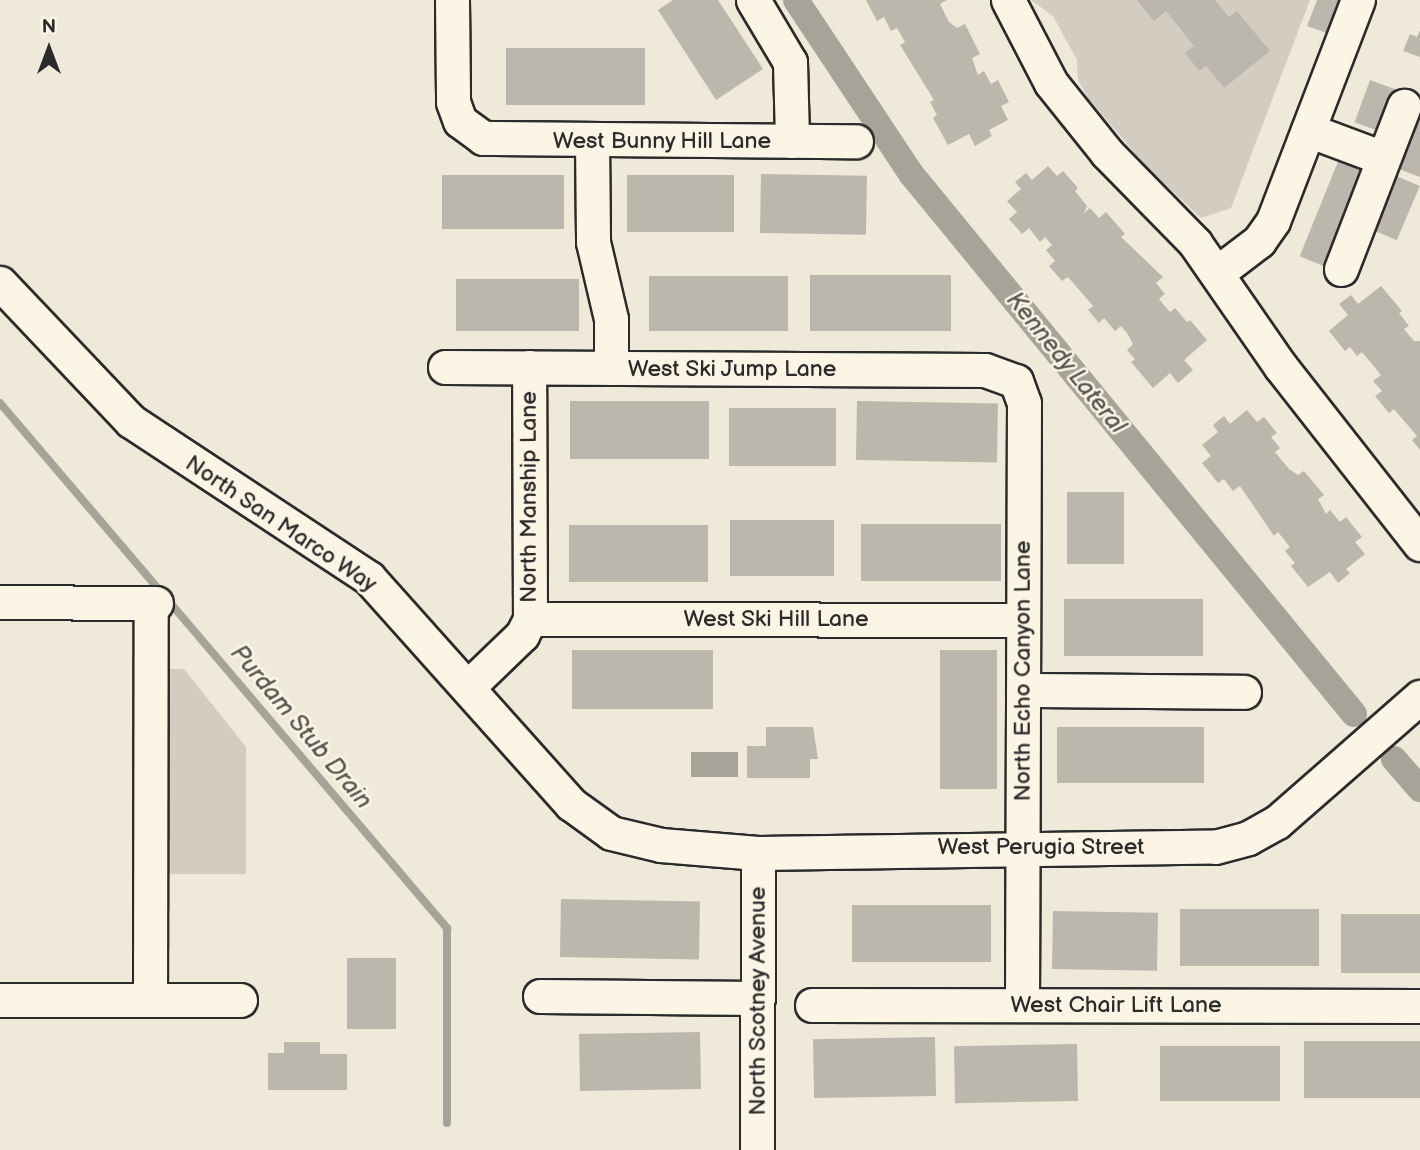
<!DOCTYPE html>
<style>
body{margin:0}
#map{position:relative;width:1420px;height:1150px;overflow:hidden;background:#efe9da;font-family:"Balsamiq Sans",sans-serif}
div>[style]{position:absolute}
.green>*{inset:0;background:#d2cdc0}
.water>*{inset:0;background:#a6a399;transform-origin:0 0}
.stream>*{height:8px;margin:-4px;padding:0 4px;transform-origin:4px;border-radius:4px;background:#a6a399}
.canal>*{height:26px;margin:-13px;padding:0 13px;transform-origin:13px;border-radius:13px;background:#a6a399}
.building>*{inset:0;background:#bcb7ac;transform-origin:0 0}
.roads{filter:drop-shadow(2px 0 #2b2b2b) drop-shadow(-2px 0 #2b2b2b) drop-shadow(0 2px #2b2b2b) drop-shadow(0 -2px #2b2b2b)}
.minor>*{height:33px;margin:-16.5px;padding:0 16.5px;transform-origin:16.5px;border-radius:16.5px;background:#fcf5e5}
span{translate:-50% -50%;white-space:nowrap;text-align:center;line-height:1.15;-webkit-text-stroke:5px #fcf5e5;paint-order:stroke}
.street-label{font-size:23px;color:#2b2b2b}
.water-label{font-size:24px;color:#565552;font-style:italic}
.north{position:absolute;left:14px;top:14px;width:70px;height:70px;-webkit-text-stroke:5px #fcf5e5;paint-order:stroke;rotate:0deg;font-size:19px;font-weight:700;line-height:28px;text-align:center;color:#2b2b2b}
.north::after{content:'';display:block;margin:auto;width:24px;height:32px;background:#2b2b2b;clip-path:polygon(50% 0,100% 100%,50% 72%,0 100%)}
</style>
<div id="map">
<div class="green">
<div style="clip-path:polygon(1031px 0,1310px 0,1231px 208px,1201px 218px,1145px 165px,1088px 98px,1078px 80px,1077px 60px,1053px 16px)"></div>
<div style="clip-path:polygon(164px 669px,184px 669px,246px 747px,246px 874px,164px 874px)"></div>
</div>
<div class="water">
<div style="left:691px;top:752px;width:47px;height:25px"></div>
</div>
<div class="stream">
<div style="left:0;top:403px;width:690px;rotate:49.59deg"></div>
<div style="left:447px;top:928px;width:195px;rotate:90deg"></div>
</div>
<div class="canal">
<div style="left:796px;top:0;width:210px;rotate:56.5deg"></div>
<div style="left:912px;top:175px;width:697px;rotate:50.65deg"></div>
<div style="left:1394px;top:759px;width:40px;rotate:49deg"></div>
</div>
<div class="building">
<div style="clip-path:polygon(673px 0,718px 0,763px 69px,716px 100px,658px 10px)"></div>
<div style="clip-path:polygon(866px 0,947px 0,940px 4px,949px 22px,957px 28px,965px 24px,980px 54px,972px 58px,978px 75px,984px 71px,991px 84px,998px 80px,1009px 102px,1001px 106px,1008px 120px,989px 130px,992px 136px,975px 146px,969px 134px,948px 145px,933px 118px,937px 115px,930px 102px,934px 100px,900px 45px,905px 42px,897px 28px,891px 31px,884px 17px,877px 21px)"></div>
<div style="clip-path:polygon(1137px 0,1215px 0,1229px 17px,1237px 11px,1270px 51px,1224px 88px,1206px 66px,1199px 71px,1185px 53px,1194px 46px,1166px 11px,1154px 21px)"></div>
<div style="clip-path:polygon(1317px 0,1340px 0,1327px 33px,1307px 26px)"></div>
<div style="clip-path:polygon(1420px 30px,1420px 57px,1403px 51px,1410px 34px,1417px 37px)"></div>
<div style="left:506px;top:48px;width:139px;height:57px"></div>
<div style="left:1370px;top:80px;width:29px;height:45px;rotate:20deg"></div>
<div style="clip-path:polygon(1420px 104px,1420px 177px,1396px 168px)"></div>
<div style="left:1339px;top:159px;width:29px;height:105px;rotate:22deg"></div>
<div style="clip-path:polygon(1048px 166px,1057px 176px,1063px 171px,1078px 188px,1075px 191px,1087px 206px,1084px 213px,1090px 208px,1099px 218px,1106px 212px,1125px 234px,1121px 237px,1163px 277px,1156px 283px,1165px 294px,1159px 299px,1170px 312px,1175px 308px,1187px 322px,1190px 320px,1207px 340px,1184px 360px,1193px 370px,1178px 383px,1170px 373px,1153px 388px,1131px 362px,1135px 359px,1127px 350px,1133px 344px,1127px 333px,1121px 326px,1115px 331px,1104px 318px,1099px 323px,1088px 310px,1093px 306px,1068px 277px,1062px 281px,1049px 266px,1055px 261px,1046px 250px,1052px 245px,1045px 237px,1040px 242px,1029px 228px,1022px 234px,1009px 219px,1017px 212px,1007px 201px,1021px 189px,1015px 182px,1026px 173px,1032px 180px)"></div>
<div style="left:761px;top:174px;width:106px;height:59px;rotate:1deg"></div>
<div style="left:442px;top:175px;width:122px;height:54px"></div>
<div style="left:734px;top:175px;width:57px;height:107px;rotate:90deg"></div>
<div style="left:1394px;top:175px;width:28px;height:59px;rotate:23deg"></div>
<div style="left:810px;top:275px;width:141px;height:56px"></div>
<div style="left:649px;top:276px;width:139px;height:55px"></div>
<div style="left:456px;top:279px;width:123px;height:52px"></div>
<div style="clip-path:polygon(1381px 286px,1402px 311px,1399px 313px,1409px 326px,1404px 329px,1414px 341px,1420px 341px,1420px 450px,1412px 440px,1417px 436px,1394px 409px,1389px 413px,1375px 396px,1382px 391px,1373px 381px,1381px 375px,1362px 352px,1357px 356px,1350px 347px,1345px 351px,1329px 331px,1348px 315px,1339px 304px,1351px 295px,1358px 304px)"></div>
<div style="left:570px;top:401px;width:139px;height:58px"></div>
<div style="left:857px;top:401px;width:141px;height:59px;rotate:1deg"></div>
<div style="left:729px;top:408px;width:107px;height:58px"></div>
<div style="clip-path:polygon(1247px 410px,1257px 422px,1264px 417px,1277px 433px,1271px 437px,1280px 448px,1275px 452px,1289px 469px,1298px 475px,1304px 471px,1324px 495px,1318px 499px,1326px 514px,1330px 510px,1340px 522px,1346px 517px,1362px 537px,1355px 542px,1365px 554px,1346px 569px,1350px 573px,1338px 583px,1330px 572px,1308px 587px,1291px 566px,1295px 563px,1285px 551px,1290px 547px,1278px 532px,1274px 536px,1240px 486px,1233px 491px,1224px 479px,1218px 483px,1202px 463px,1211px 456px,1202px 445px,1218px 432px,1213px 425px,1224px 416px,1230px 424px)"></div>
<div style="left:1067px;top:492px;width:57px;height:72px"></div>
<div style="left:730px;top:520px;width:104px;height:56px"></div>
<div style="left:1001px;top:524px;width:57px;height:140px;rotate:90deg"></div>
<div style="left:569px;top:525px;width:139px;height:57px"></div>
<div style="left:1203px;top:599px;width:57px;height:139px;rotate:90deg"></div>
<div style="left:572px;top:650px;width:141px;height:59px"></div>
<div style="left:940px;top:650px;width:57px;height:139px"></div>
<div style="clip-path:polygon(766px 727px,813px 727px,818px 759px,810px 759px,810px 778px,747px 778px,747px 746px,766px 746px)"></div>
<div style="left:1057px;top:727px;width:147px;height:56px"></div>
<div style="left:561px;top:899px;width:139px;height:58px;rotate:1deg"></div>
<div style="left:991px;top:905px;width:57px;height:139px;rotate:90deg"></div>
<div style="left:1180px;top:909px;width:139px;height:57px"></div>
<div style="left:1053px;top:911px;width:105px;height:58px;rotate:1deg"></div>
<div style="left:1420px;top:914px;width:59px;height:79px;rotate:90deg"></div>
<div style="left:347px;top:958px;width:49px;height:71px"></div>
<div style="left:700px;top:1032px;width:57px;height:121px;rotate:89deg"></div>
<div style="left:935px;top:1037px;width:59px;height:122px;rotate:89deg"></div>
<div style="left:1304px;top:1041px;width:116px;height:57px"></div>
<div style="clip-path:polygon(284px 1042px,320px 1042px,320px 1054px,347px 1054px,347px 1090px,268px 1090px,268px 1053px,284px 1053px)"></div>
<div style="left:1077px;top:1044px;width:57px;height:123px;rotate:89deg"></div>
<div style="left:1160px;top:1046px;width:120px;height:55px"></div>
</div>
<div class="roads">
<div class="minor">
<div style="left:452px;top:0;width:102px;rotate:89.4deg"></div>
<div style="left:453px;top:102px;width:20px;rotate:70deg"></div>
<div style="left:460px;top:121px;width:29px;rotate:36deg"></div>
<div style="left:483px;top:138px;width:373px;rotate:0.5deg"></div>
<div style="left:753px;top:0;width:72px;rotate:59.2deg"></div>
<div style="left:790px;top:62px;width:79px;rotate:88.5deg"></div>
<div style="left:1008px;top:0;width:93px;rotate:62.6deg"></div>
<div style="left:1051px;top:83px;width:90px;rotate:51.3deg"></div>
<div style="left:1107px;top:153px;width:126px;rotate:45.6deg"></div>
<div style="left:1195px;top:243px;width:151px;rotate:55.3deg"></div>
<div style="left:1281px;top:367px;width:225px;rotate:51.9deg"></div>
<div style="left:1308px;top:130px;width:80px;rotate:20.5deg"></div>
<div style="left:592px;top:141px;width:101px;rotate:89.4deg"></div>
<div style="left:593px;top:242px;width:79px;rotate:76.8deg"></div>
<div style="left:611px;top:319px;width:49px;rotate:90deg"></div>
<div style="left:1341px;top:269px;width:175px;rotate:-68.9deg"></div>
<div style="left:1217px;top:273px;width:53px;rotate:-37.3deg"></div>
<div style="left:1259px;top:241px;width:24px;rotate:-55deg"></div>
<div style="left:1273px;top:221px;width:237px;rotate:-69deg"></div>
<div style="left:0;top:283px;width:190px;rotate:46.5deg"></div>
<div style="left:131px;top:421px;width:285px;rotate:33.4deg"></div>
<div style="left:369px;top:578px;width:303px;rotate:48.2deg"></div>
<div style="left:571px;top:804px;width:49px;rotate:35.9deg"></div>
<div style="left:611px;top:833px;width:51px;rotate:13.5deg"></div>
<div style="left:661px;top:845px;width:97px;rotate:4.7deg"></div>
<div style="left:758px;top:853px;width:457px;rotate:-0.8deg"></div>
<div style="left:1215px;top:847px;width:34px;rotate:-15deg"></div>
<div style="left:1248px;top:838px;width:33px;rotate:-29deg"></div>
<div style="left:1277px;top:822px;width:190px;rotate:-41.2deg"></div>
<div style="left:445px;top:367px;width:540px;rotate:0.32deg"></div>
<div style="left:985px;top:370px;width:33px;rotate:20deg"></div>
<div style="left:1016px;top:381px;width:23px;rotate:70deg"></div>
<div style="left:1024px;top:403px;width:602px;rotate:90.19deg"></div>
<div style="left:0;top:602px;width:156px;rotate:0.4deg"></div>
<div style="left:530px;top:619px;width:493px;rotate:0.1deg"></div>
<div style="left:469px;top:686px;width:74px;rotate:-43.9deg"></div>
<div style="left:522px;top:635px;width:18px;rotate:-63deg"></div>
<div style="left:530px;top:619px;width:252px;rotate:-90.2deg"></div>
<div style="left:1023px;top:690px;width:221px;rotate:0.5deg"></div>
<div style="left:540px;top:996px;width:218px;rotate:0.5deg"></div>
<div style="left:0;top:1000px;width:240px"></div>
<div style="left:150px;top:1000px;width:397px;rotate:-89.9deg"></div>
<div style="left:812px;top:1005px;width:608px;rotate:0.09deg"></div>
<div style="left:757px;top:1150px;width:297px;rotate:-89.8deg"></div>
</div>
</div>
<div class="street-label">
<span style="left:662px;top:141px">West Bunny Hill Lane</span>
<span style="left:732px;top:369px">West Ski Jump Lane</span>
<span style="left:529px;top:497px;rotate:-90deg">North Manship Lane</span>
<span style="left:281px;top:524px;rotate:34deg">North San Marco Way</span>
<span style="left:776px;top:619px">West Ski Hill Lane</span>
<span style="left:1023px;top:671px;rotate:-90deg">North Echo Canyon Lane</span>
<span style="left:1041px;top:847px">West Perugia Street</span>
<span style="left:758px;top:1001px;rotate:-90deg">North Scotney Avenue</span>
<span style="left:1116px;top:1005px">West Chair Lift Lane</span>
</div>
<div class="water-label">
<span style="left:1066px;top:363px;rotate:51deg">Kennedy Lateral</span>
<span style="left:301px;top:727px;rotate:50deg">Purdam Stub Drain</span>
</div>
<div class="north">N</div>
</div>
